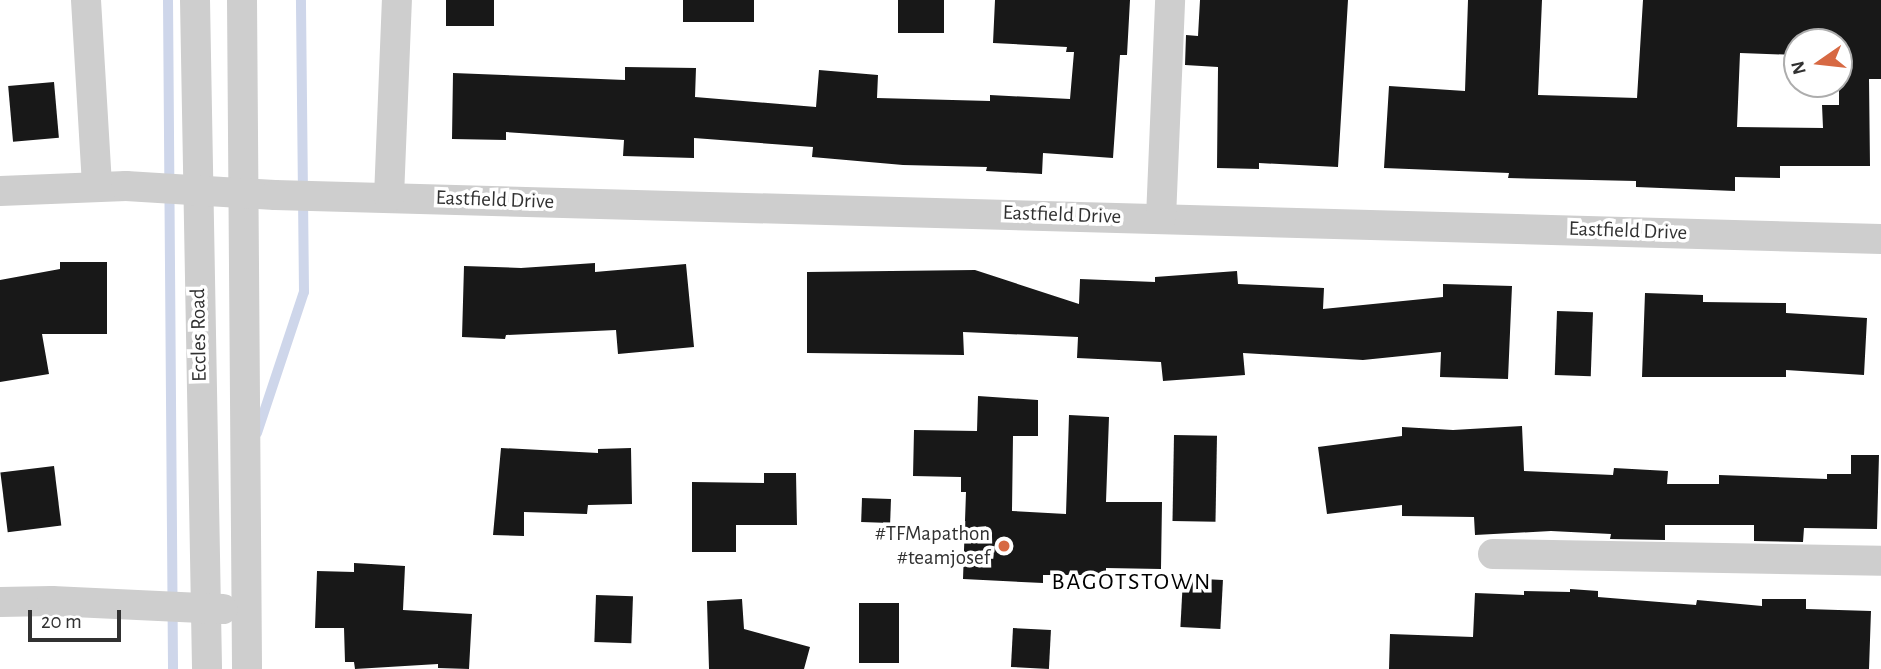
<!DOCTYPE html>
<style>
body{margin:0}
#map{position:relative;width:1881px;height:669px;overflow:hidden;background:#fff;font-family:"Alegreya Sans",sans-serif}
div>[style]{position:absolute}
.stream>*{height:10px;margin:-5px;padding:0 5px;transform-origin:5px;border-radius:5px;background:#ced6ea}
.building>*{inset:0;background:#181818;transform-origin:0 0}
.minor>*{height:30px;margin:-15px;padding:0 15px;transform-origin:15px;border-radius:15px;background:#cecece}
.dots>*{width:19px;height:19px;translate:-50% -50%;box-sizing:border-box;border:4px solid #fff;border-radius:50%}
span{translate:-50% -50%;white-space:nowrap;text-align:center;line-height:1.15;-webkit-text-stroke:7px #fff;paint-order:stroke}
.street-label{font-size:21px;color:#313131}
.poi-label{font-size:21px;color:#313131}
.right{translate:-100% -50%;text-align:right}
.quarter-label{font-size:24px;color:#000;letter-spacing:2px}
.north{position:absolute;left:1783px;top:28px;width:70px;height:70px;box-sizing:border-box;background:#fff;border:2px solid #adadad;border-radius:50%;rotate:256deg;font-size:19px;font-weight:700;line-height:28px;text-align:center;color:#313131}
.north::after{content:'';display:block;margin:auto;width:24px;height:32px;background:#d76943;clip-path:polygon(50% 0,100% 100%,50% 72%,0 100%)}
.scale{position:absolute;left:28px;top:610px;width:93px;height:32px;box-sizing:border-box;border:4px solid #313131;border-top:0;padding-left:9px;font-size:21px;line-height:24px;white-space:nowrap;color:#313131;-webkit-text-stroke:5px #fff;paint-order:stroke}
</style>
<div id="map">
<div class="stream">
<div style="left:168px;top:0;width:669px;rotate:89.57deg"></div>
<div style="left:257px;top:433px;width:149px;rotate:-71.6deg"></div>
<div style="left:304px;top:292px;width:292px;rotate:-90.6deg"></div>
</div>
<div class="building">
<div style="left:446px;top:0;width:48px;height:26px"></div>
<div style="left:683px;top:0;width:71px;height:22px"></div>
<div style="left:898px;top:0;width:46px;height:33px"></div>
<div style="clip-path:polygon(995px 0,1130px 0,1127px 55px,1120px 55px,1113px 158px,1043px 153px,1042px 174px,986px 171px,987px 167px,903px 165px,812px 157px,813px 147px,694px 138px,694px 158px,623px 156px,624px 140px,506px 132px,506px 140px,452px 139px,453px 73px,625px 80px,625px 67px,696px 68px,695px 97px,816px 107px,819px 70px,878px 75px,877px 98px,990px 101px,990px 95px,1070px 99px,1074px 52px,1066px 52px,1067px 47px,993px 43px)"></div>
<div style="clip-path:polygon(1200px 0,1348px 0,1338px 167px,1259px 163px,1259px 169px,1217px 168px,1218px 67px,1185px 65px,1186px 35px,1198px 36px)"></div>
<div style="clip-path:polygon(evenodd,1468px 0,1542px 0,1538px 95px,1637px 98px,1643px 0,1881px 0,1881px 79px,1869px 79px,1870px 166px,1780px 166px,1780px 178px,1735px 177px,1735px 191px,1636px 187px,1636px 181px,1508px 178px,1509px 173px,1384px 168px,1389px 86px,1465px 91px,1468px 0,1797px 42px,1839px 42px,1839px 105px,1822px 105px,1823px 128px,1737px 127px,1740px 53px,1797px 55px,1797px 42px)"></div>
<div style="left:54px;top:82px;width:56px;height:46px;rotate:85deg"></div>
<div style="clip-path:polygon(60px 262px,107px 262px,107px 334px,42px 334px,49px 374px,0 382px,0 280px,60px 269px)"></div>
<div style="clip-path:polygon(595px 263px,595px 272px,686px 264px,694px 347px,618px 354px,616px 330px,506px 335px,505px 339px,462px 337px,464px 266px,521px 268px)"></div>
<div style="clip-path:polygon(975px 270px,1079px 304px,1080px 279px,1155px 282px,1155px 277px,1237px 271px,1238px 284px,1324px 288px,1323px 309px,1443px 297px,1443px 284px,1512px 286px,1508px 379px,1440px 377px,1441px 352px,1363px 360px,1243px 353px,1245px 375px,1163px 381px,1161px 362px,1077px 358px,1078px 337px,963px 332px,964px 355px,807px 353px,807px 272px)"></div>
<div style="clip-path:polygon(1645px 293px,1703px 295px,1703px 302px,1786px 303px,1786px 313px,1867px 318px,1864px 375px,1786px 370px,1786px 377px,1642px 377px)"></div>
<div style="left:1557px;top:311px;width:36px;height:64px;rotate:2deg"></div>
<div style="clip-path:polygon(978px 396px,1038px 400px,1038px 436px,1013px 436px,1012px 511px,1066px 514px,1069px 415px,1109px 417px,1106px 502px,1162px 502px,1161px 569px,1106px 568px,1106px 575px,1043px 575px,1043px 583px,963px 579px,966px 492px,961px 492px,961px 477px,913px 476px,914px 430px,977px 431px)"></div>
<div style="clip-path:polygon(1522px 426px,1524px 471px,1613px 475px,1614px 468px,1668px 471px,1667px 484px,1719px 484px,1719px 475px,1827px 479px,1827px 474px,1851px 474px,1851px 455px,1879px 455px,1877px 529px,1804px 528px,1803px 542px,1754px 541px,1754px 525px,1665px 525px,1665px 540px,1610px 539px,1611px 534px,1551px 531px,1475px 535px,1474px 517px,1402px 516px,1402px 505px,1327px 514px,1318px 447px,1402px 436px,1402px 427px,1453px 430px)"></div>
<div style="left:1174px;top:435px;width:43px;height:86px;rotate:1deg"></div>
<div style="clip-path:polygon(501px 448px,598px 453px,598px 449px,631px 448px,632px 504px,588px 505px,587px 514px,524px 512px,524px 536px,493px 535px)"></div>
<div style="left:54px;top:466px;width:60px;height:54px;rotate:83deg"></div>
<div style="clip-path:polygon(764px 473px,796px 473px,797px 525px,736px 525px,736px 552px,692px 552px,692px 482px,764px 483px)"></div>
<div style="left:862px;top:498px;width:29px;height:24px;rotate:2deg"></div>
<div style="clip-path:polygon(354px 563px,405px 566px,403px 610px,472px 614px,469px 669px,438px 668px,438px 664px,355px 669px,354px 662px,345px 662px,344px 628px,315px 628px,317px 571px,354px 572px)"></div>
<div style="left:1183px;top:578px;width:40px;height:49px;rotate:3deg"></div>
<div style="clip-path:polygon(1570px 589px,1598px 591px,1598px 597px,1696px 605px,1697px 600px,1762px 606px,1762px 599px,1806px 599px,1806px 609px,1871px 611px,1869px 669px,1389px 669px,1390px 634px,1473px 637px,1475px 593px,1524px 595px,1524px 591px,1570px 592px)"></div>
<div style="left:596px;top:595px;width:37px;height:47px;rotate:2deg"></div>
<div style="clip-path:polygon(742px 599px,744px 629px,810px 647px,804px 669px,709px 669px,707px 601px)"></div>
<div style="left:859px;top:603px;width:40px;height:60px"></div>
<div style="left:1013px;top:628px;width:38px;height:39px;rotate:3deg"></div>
</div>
<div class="minor">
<div style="left:86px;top:0;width:186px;rotate:86.6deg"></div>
<div style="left:195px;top:0;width:669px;rotate:88.97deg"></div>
<div style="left:242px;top:0;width:669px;rotate:89.57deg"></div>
<div style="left:0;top:191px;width:126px;rotate:-2.3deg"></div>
<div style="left:126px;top:186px;width:149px;rotate:3.5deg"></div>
<div style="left:275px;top:195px;width:1607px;rotate:1.57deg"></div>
<div style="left:389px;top:197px;width:197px;rotate:-87.7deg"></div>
<div style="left:1161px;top:218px;width:218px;rotate:-87.6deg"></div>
<div style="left:1493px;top:554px;width:388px;rotate:1deg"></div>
<div style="left:0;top:602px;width:52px;rotate:-1.1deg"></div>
<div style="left:52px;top:601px;width:171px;rotate:2.7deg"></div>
</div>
<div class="dots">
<div style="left:1004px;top:546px;background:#d76943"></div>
</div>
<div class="street-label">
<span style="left:495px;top:200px;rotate:2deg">Eastfield Drive</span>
<span style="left:1062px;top:215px;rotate:2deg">Eastfield Drive</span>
<span style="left:1628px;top:231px;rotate:2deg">Eastfield Drive</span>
<span style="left:199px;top:335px;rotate:-91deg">Eccles Road</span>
</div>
<div class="poi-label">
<span class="right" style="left:990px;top:546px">#TFMapathon<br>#teamjosef</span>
</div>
<div class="quarter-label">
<span style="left:1132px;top:583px">BAGOTSTOWN</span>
</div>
<div class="north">N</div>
<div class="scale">20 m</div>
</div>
